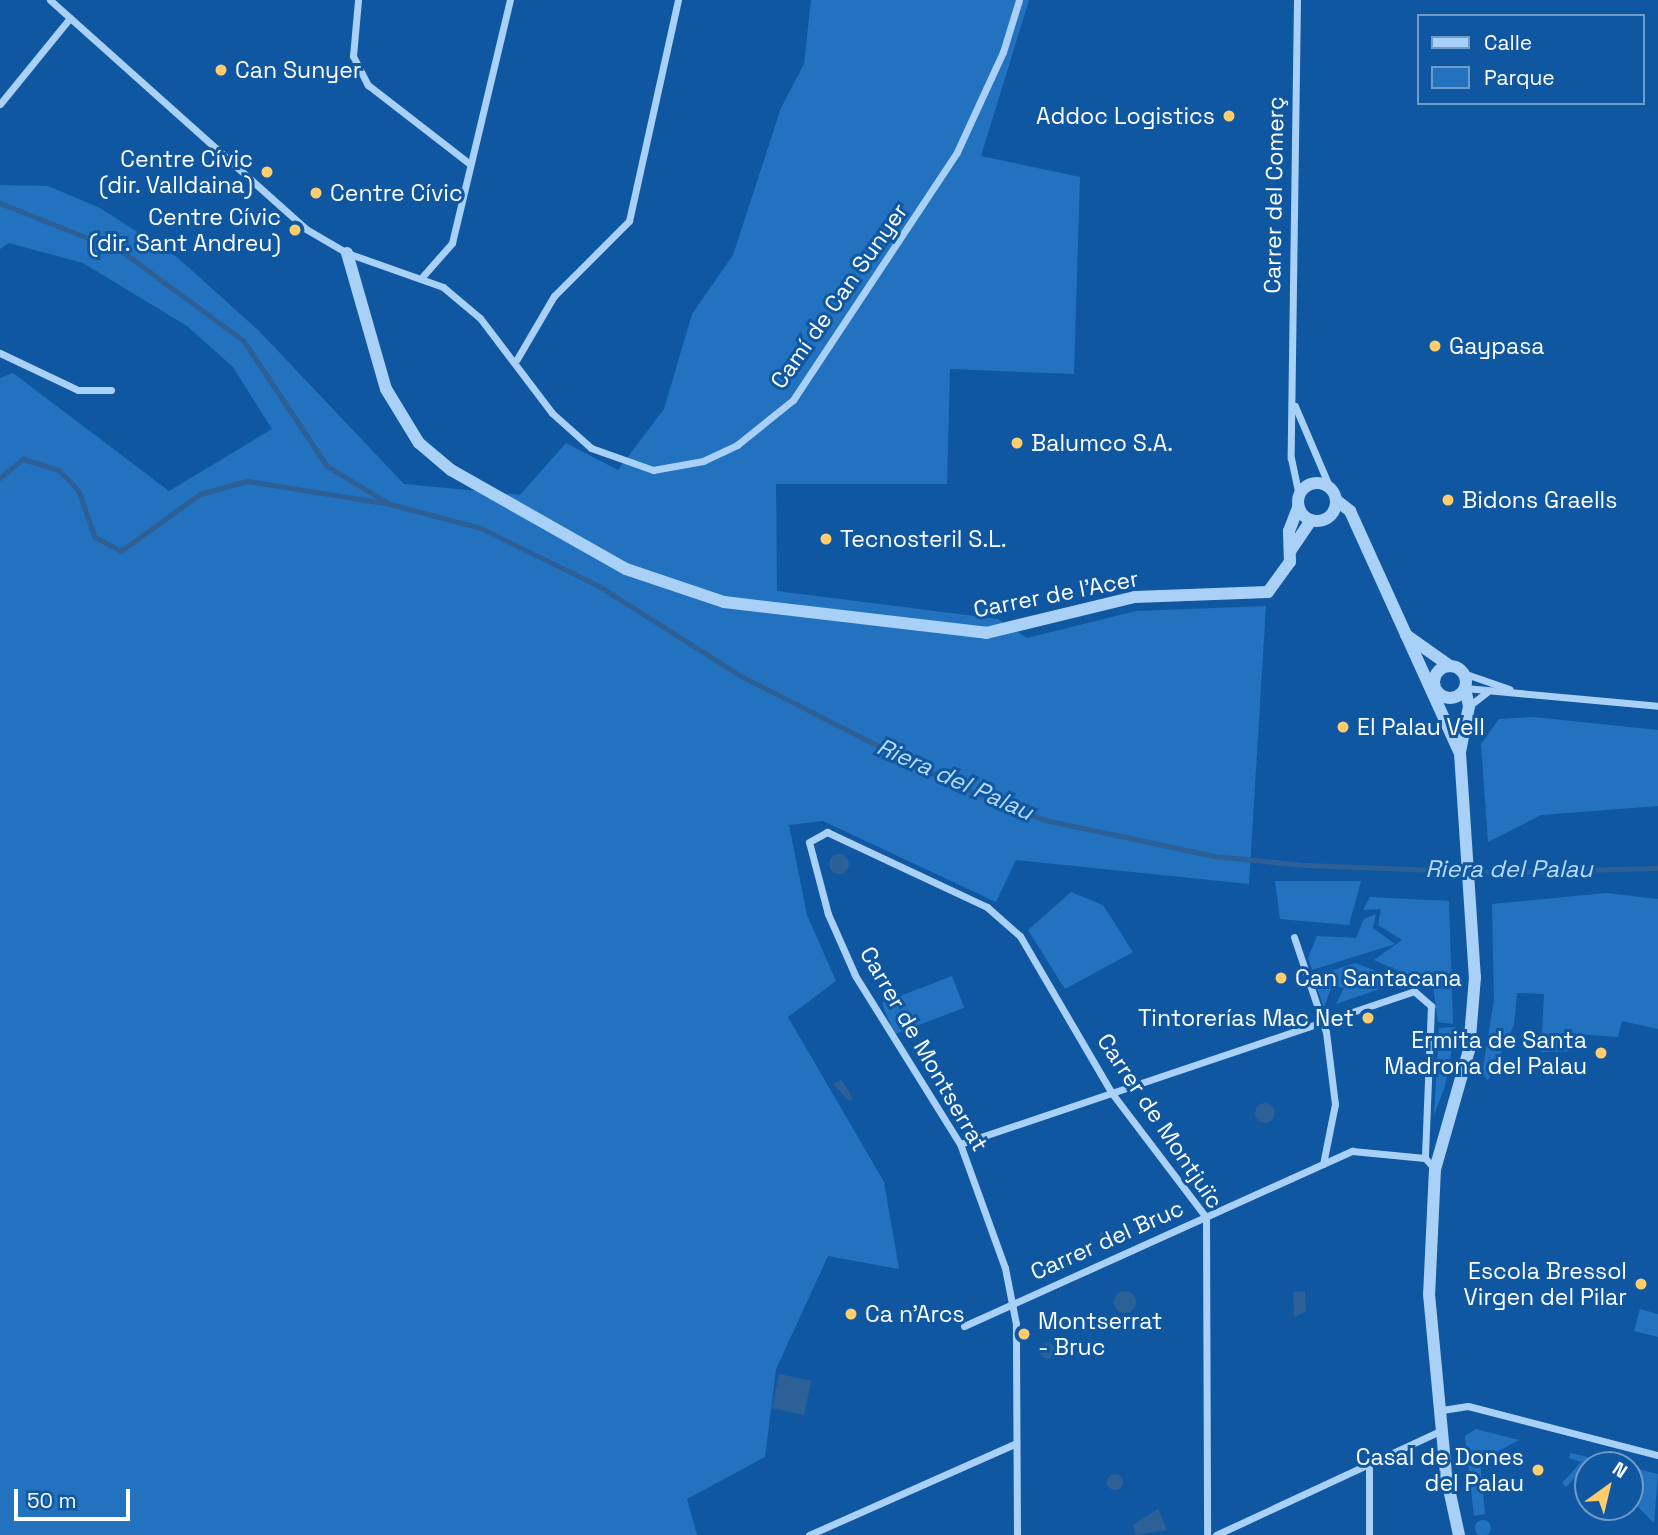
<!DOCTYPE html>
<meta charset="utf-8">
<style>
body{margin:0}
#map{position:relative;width:1658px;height:1535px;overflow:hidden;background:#1057a2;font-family:"Space Grotesk",sans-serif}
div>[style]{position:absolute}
.green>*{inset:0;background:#2372c0;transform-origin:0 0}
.round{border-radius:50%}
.water>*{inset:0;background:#2c6096;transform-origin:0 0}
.stream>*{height:4.5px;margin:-2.25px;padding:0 2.25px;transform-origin:2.25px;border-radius:2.25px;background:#2c6096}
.minor>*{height:7px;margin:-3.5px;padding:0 3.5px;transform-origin:3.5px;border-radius:3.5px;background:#a9d0f6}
.tertiary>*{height:12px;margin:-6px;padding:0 6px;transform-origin:6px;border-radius:6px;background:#a9d0f6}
.tertiary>.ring{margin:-6px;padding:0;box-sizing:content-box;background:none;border:12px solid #a9d0f6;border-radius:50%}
.dots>*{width:19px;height:19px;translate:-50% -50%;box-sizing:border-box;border:4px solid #1057a2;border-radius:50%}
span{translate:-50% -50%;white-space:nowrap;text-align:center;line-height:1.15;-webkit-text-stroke:6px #1057a2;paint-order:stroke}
.poi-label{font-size:23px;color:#fff}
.left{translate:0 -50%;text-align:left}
.right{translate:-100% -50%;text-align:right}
.street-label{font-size:23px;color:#fff}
.water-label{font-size:24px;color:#b6dafc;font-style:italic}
.legend{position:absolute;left:1417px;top:14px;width:228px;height:91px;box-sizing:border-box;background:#1057a2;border:2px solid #709ac7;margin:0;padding:9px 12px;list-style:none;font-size:21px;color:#fff}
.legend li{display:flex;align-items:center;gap:14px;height:35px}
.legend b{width:35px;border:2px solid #709ac7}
.north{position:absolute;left:1574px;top:1451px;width:70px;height:70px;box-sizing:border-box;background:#1057a2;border:2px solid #709ac7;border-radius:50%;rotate:34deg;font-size:19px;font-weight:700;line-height:28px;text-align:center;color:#fff}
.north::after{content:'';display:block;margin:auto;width:24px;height:32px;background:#ffcd6e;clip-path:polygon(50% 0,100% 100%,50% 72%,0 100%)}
.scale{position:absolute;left:14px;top:1489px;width:116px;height:32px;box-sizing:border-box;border:4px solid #fff;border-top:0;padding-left:9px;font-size:21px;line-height:24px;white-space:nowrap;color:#fff;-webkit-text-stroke:5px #1057a2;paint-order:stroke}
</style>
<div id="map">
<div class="green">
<div style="clip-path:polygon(811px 0,1029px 0,981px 156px,1080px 177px,1074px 374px,950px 369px,947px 484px,776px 484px,777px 591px,998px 619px,1027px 638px,1136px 611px,1266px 606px,1249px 884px,1016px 860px,996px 902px,823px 821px,789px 825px,807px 915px,836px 981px,788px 1017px,884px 1182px,899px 1269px,828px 1256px,776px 1369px,765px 1457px,687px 1499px,697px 1535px,0 1535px,0 378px,13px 373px,169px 491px,272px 429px,233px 367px,187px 326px,83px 263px,9px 243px,0 249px,0 185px,48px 186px,100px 208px,178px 258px,259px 331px,404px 484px,520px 495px,566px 443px,618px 470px,664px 409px,692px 314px,733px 255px,781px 108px,804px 64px)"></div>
<div style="clip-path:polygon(1533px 717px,1658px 730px,1658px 806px,1541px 815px,1488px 842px,1481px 744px,1499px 719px)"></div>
<div style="clip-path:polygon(1275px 881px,1361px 881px,1349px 925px,1280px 919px)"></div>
<div style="clip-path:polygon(1071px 892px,1103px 905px,1133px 952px,1065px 989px,1028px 930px)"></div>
<div style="clip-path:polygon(1606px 893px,1658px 899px,1658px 1029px,1622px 1021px,1618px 1037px,1577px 1034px,1576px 1051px,1541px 1052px,1544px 994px,1517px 993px,1514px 1025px,1488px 1080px,1482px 1074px,1494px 1000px,1492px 904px)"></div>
<div style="clip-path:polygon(1370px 897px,1449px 901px,1453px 1024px,1438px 1022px,1433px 986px,1374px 960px,1402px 940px,1378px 925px,1381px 909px,1363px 910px)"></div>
<div style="clip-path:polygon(1376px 914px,1373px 928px,1395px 944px,1312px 970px,1308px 958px,1317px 936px,1356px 938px,1364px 919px)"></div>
<div style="clip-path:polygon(1355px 963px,1403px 981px,1336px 1004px,1344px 988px,1332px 985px,1324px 1008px,1313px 977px)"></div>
<div style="left:952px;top:976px;width:34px;height:75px;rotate:69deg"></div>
<div style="clip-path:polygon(1456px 1027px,1445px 1086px,1434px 1115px,1439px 1028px)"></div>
<div style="clip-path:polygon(1640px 1309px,1658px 1314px,1658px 1337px,1634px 1331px)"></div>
<div style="clip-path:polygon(1476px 1429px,1519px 1440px,1480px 1461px,1485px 1514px,1474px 1516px,1465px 1436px)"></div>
<div style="clip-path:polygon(1570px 1453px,1588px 1457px,1589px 1463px,1566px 1487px,1562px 1483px,1581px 1462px,1569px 1458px)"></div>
<div style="clip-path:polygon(1630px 1467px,1658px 1474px,1654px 1523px,1630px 1499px)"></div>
<div class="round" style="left:1475px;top:1520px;width:16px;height:16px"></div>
</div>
<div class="water">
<div class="round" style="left:829px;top:854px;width:20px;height:20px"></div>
<div style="clip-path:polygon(841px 1079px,853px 1099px,849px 1101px,833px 1084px)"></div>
<div class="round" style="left:1255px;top:1103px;width:20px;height:20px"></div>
<div class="round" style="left:1099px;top:1229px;width:16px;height:16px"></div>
<div class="round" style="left:1114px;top:1291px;width:22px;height:22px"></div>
<div style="clip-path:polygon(1305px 1291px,1306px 1312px,1294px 1317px,1293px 1292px)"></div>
<div class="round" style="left:1040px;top:1343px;width:16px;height:16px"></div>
<div style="left:779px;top:1374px;width:33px;height:35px;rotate:12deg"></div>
<div class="round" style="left:1107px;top:1474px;width:16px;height:16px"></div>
<div style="clip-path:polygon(1158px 1509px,1167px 1530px,1136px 1535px,1133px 1525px)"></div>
</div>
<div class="stream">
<div style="left:0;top:203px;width:132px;rotate:21.7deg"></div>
<div style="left:123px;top:252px;width:150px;rotate:36.3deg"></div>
<div style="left:244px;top:341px;width:150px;rotate:56.4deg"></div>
<div style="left:327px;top:466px;width:70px;rotate:31deg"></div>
<div style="left:0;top:478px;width:30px;rotate:-40deg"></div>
<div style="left:23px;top:459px;width:38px;rotate:17deg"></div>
<div style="left:59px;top:470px;width:29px;rotate:46deg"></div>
<div style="left:79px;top:491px;width:49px;rotate:70.8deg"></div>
<div style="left:95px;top:537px;width:30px;rotate:28deg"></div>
<div style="left:121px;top:551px;width:97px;rotate:-35.8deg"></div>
<div style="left:200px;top:494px;width:49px;rotate:-15.5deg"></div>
<div style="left:247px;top:481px;width:145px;rotate:9.1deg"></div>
<div style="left:390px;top:504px;width:94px;rotate:14.8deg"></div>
<div style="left:481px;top:528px;width:131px;rotate:26.2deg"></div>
<div style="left:599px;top:586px;width:170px;rotate:32.3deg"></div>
<div style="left:743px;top:677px;width:241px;rotate:26.9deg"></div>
<div style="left:958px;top:786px;width:93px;rotate:21.3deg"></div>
<div style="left:1045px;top:820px;width:173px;rotate:12deg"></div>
<div style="left:1214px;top:856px;width:90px;rotate:5.7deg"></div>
<div style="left:1304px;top:865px;width:185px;rotate:2.2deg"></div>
<div style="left:1489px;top:872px;width:169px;rotate:-1.4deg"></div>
</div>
<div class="minor">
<div style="left:50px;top:0;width:343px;rotate:41.8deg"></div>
<div style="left:306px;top:229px;width:48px;rotate:30.3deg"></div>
<div style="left:347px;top:253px;width:102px;rotate:19.5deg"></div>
<div style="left:443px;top:287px;width:48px;rotate:40deg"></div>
<div style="left:480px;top:318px;width:119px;rotate:52.8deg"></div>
<div style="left:552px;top:413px;width:52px;rotate:41.9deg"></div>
<div style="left:591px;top:448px;width:66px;rotate:19.5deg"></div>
<div style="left:653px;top:470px;width:51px;rotate:-10.2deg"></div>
<div style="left:703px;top:461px;width:38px;rotate:-25deg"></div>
<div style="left:737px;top:445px;width:72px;rotate:-38.8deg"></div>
<div style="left:793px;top:400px;width:297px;rotate:-56.5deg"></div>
<div style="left:957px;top:152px;width:110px;rotate:-65.3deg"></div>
<div style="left:1003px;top:52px;width:54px;rotate:-72.9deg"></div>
<div style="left:358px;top:0;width:56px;rotate:95.1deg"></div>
<div style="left:353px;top:56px;width:33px;rotate:63deg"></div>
<div style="left:368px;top:85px;width:129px;rotate:37.8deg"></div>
<div style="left:1297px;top:0;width:458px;rotate:90.8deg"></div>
<div style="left:1291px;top:458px;width:38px;rotate:78deg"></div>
<div style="left:0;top:104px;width:111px;rotate:-50.9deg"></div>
<div style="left:423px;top:276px;width:44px;rotate:-48.7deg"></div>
<div style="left:452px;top:243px;width:250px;rotate:-76.6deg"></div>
<div style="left:0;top:353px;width:86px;rotate:25.4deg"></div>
<div style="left:78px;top:390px;width:33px"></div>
<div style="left:517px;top:359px;width:73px;rotate:-59.6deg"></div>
<div style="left:554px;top:296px;width:106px;rotate:-45deg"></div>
<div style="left:629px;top:221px;width:226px;rotate:-77.5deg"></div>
<div style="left:1295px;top:406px;width:89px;rotate:66.9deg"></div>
<div style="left:1463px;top:673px;width:49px;rotate:19.2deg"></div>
<div style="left:1465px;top:688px;width:194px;rotate:5.3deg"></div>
<div style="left:1469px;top:706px;width:24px;rotate:-38deg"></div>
<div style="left:1294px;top:937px;width:100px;rotate:71.4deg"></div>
<div style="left:1326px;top:1032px;width:73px;rotate:82.9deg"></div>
<div style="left:1335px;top:1104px;width:61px;rotate:101.3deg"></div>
<div style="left:960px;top:1144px;width:479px;rotate:-18.6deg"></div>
<div style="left:1414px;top:991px;width:23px;rotate:41deg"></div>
<div style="left:1431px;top:1006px;width:152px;rotate:92.3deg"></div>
<div style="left:1425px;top:1158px;width:15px;rotate:48deg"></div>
<div style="left:964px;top:1326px;width:426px;rotate:-24.3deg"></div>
<div style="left:1352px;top:1151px;width:73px;rotate:5.5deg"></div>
<div style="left:1442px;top:1410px;width:26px;rotate:-9deg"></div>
<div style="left:1468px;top:1406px;width:196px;rotate:14.5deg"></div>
<div style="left:809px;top:1535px;width:224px;rotate:-23.9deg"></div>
<div style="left:1017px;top:1535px;width:211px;rotate:-90.3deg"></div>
<div style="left:1016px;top:1324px;width:57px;rotate:-101.1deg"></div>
<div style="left:1005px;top:1268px;width:132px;rotate:-109.9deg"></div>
<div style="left:960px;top:1144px;width:199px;rotate:-121.9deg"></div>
<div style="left:855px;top:975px;width:67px;rotate:-113.9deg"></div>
<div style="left:828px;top:914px;width:74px;rotate:-104.8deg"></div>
<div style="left:809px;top:842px;width:21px;rotate:-29deg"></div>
<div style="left:827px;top:832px;width:177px;rotate:25.1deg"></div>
<div style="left:987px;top:907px;width:44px;rotate:41.3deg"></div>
<div style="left:1020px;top:936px;width:181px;rotate:59.7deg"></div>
<div style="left:1111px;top:1092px;width:157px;rotate:52.8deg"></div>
<div style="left:1206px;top:1217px;width:318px;rotate:89.8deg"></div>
<div style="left:1216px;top:1535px;width:249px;rotate:-24.9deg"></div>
<div style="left:1369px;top:1535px;width:72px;rotate:-90deg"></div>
</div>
<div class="tertiary">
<div style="left:347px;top:253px;width:141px;rotate:74deg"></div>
<div style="left:386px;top:389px;width:63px;rotate:58.6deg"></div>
<div style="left:419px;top:443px;width:42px;rotate:40.2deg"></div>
<div style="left:451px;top:470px;width:201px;rotate:29.5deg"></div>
<div style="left:626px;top:569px;width:103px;rotate:18.6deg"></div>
<div style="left:724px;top:602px;width:264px;rotate:6.7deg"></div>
<div style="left:986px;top:633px;width:153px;rotate:-13.6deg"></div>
<div style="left:1135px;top:597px;width:133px;rotate:-2.2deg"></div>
<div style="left:1268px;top:592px;width:37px;rotate:-54deg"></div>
<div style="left:1290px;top:562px;width:31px;rotate:-92deg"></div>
<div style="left:1289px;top:531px;width:26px;rotate:-69deg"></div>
<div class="ring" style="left:1298px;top:483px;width:26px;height:26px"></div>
<div style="left:1336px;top:500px;width:18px;rotate:38deg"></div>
<div style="left:1350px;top:511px;width:266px;rotate:65.6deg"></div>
<div style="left:1460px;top:753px;width:225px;rotate:86.2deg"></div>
<div style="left:1475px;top:977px;width:73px;rotate:94.7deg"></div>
<div style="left:1469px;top:1050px;width:124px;rotate:105.9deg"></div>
<div style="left:1435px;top:1169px;width:125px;rotate:92.7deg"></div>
<div style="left:1429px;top:1294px;width:182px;rotate:84.6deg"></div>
<div style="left:1446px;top:1475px;width:61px;rotate:77.8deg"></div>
<div style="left:1291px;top:550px;width:36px;rotate:-56deg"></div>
<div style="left:1406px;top:635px;width:54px;rotate:35.2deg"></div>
<div class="ring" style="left:1434px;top:666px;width:20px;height:20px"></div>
<div style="left:1460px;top:752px;width:47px;rotate:-78.9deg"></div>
<div style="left:1469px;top:706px;width:18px;rotate:-103deg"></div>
</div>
<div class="dots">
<div style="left:221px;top:70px;background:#ffcd6e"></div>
<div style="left:1229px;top:116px;background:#ffcd6e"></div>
<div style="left:267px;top:172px;background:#ffcd6e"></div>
<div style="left:316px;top:193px;background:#ffcd6e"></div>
<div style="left:295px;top:230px;background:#ffcd6e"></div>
<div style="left:1435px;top:346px;background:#ffcd6e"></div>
<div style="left:1017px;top:443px;background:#ffcd6e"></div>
<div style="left:1448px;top:500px;background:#ffcd6e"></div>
<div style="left:826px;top:539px;background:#ffcd6e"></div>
<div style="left:1343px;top:727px;background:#ffcd6e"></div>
<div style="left:1281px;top:978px;background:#ffcd6e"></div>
<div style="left:1368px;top:1018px;background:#ffcd6e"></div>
<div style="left:1601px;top:1053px;background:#ffcd6e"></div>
<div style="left:1641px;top:1284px;background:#ffcd6e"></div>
<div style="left:851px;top:1314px;background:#ffcd6e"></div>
<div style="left:1024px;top:1334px;background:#ffcd6e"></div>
<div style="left:1538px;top:1470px;background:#ffcd6e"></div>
</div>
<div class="poi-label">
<span class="left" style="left:235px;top:70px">Can Sunyer</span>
<span class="right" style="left:1215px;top:116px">Addoc Logistics</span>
<span class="right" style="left:253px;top:172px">Centre Cívic<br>(dir. Valldaina)</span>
<span class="left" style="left:330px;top:193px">Centre Cívic</span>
<span class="right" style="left:281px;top:230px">Centre Cívic<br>(dir. Sant Andreu)</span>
<span class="left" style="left:1449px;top:346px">Gaypasa</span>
<span class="left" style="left:1031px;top:443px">Balumco S.A.</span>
<span class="left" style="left:1462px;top:500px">Bidons Graells</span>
<span class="left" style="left:840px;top:539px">Tecnosteril S.L.</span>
<span class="left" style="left:1357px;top:727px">El Palau Vell</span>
<span class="left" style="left:1295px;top:978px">Can Santacana</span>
<span class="right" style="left:1354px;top:1018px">Tintorerías Mac Net</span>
<span class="right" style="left:1587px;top:1053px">Ermita de Santa<br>Madrona del Palau</span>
<span class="right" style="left:1627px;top:1284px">Escola Bressol<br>Virgen del Pilar</span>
<span class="left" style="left:865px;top:1314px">Ca n'Arcs</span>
<span class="left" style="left:1038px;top:1334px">Montserrat<br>- Bruc</span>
<span class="right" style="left:1524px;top:1470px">Casal de Dones<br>del Palau</span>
</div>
<div class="street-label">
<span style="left:1274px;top:195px;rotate:-89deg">Carrer del Comerç</span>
<span style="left:839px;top:296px;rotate:-55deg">Camí de Can Sunyer</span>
<span style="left:1056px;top:594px;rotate:-11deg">Carrer de l'Acer</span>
<span style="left:924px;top:1049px;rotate:60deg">Carrer de Montserrat</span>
<span style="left:1160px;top:1121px;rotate:56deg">Carrer de Montjuïc</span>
<span style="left:1107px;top:1240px;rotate:-24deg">Carrer del Bruc</span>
</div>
<div class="water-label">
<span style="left:955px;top:779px;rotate:24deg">Riera del Palau</span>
<span style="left:1509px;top:869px">Riera del Palau</span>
</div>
<ul class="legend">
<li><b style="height:9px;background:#a9d0f6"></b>Calle</li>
<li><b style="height:19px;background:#2372c0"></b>Parque</li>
</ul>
<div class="north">N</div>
<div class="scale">50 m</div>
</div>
